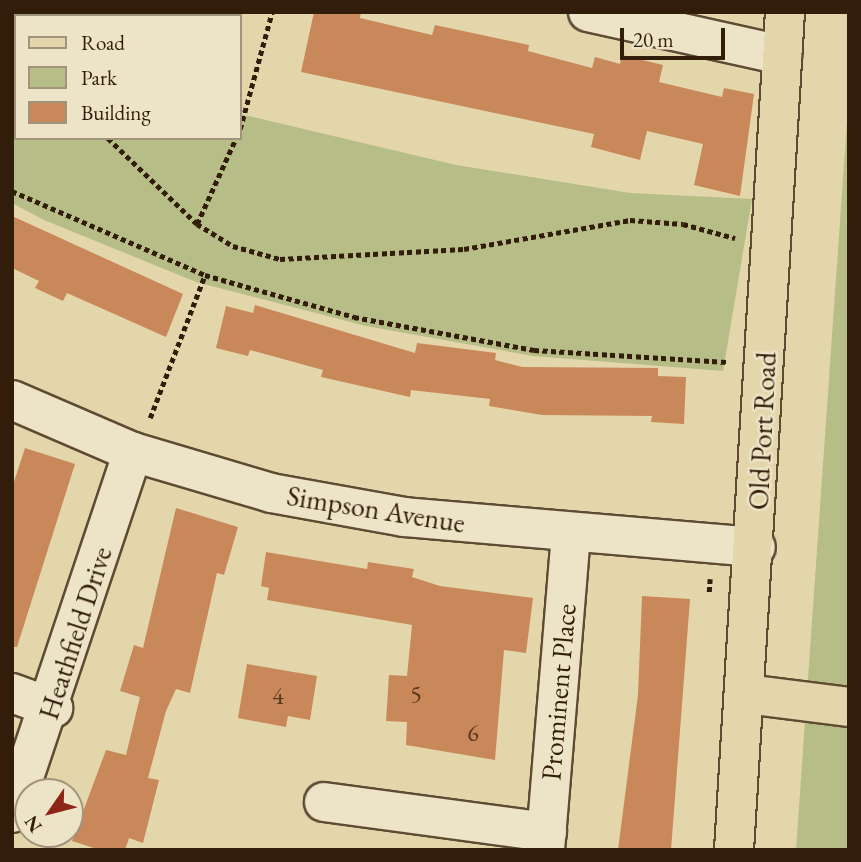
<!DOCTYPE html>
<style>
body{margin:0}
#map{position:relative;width:861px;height:862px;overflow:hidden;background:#e3d6ab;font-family:"EB Garamond",serif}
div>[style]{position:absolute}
.green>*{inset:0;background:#b7bd86}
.building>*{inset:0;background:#c9885a}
.path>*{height:4.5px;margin-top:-2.25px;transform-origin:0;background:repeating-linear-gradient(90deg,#321d0a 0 5px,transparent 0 8.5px)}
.roads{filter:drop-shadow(2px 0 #5e4b32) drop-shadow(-2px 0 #5e4b32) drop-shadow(0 2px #5e4b32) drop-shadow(0 -2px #5e4b32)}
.minor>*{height:38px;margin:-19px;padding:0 19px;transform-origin:19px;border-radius:19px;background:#ede4c8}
.major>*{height:38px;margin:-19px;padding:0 19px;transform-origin:19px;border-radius:19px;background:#e3d6ab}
span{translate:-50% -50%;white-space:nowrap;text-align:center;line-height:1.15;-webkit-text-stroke:5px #ede4c8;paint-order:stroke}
.number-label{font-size:24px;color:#58381e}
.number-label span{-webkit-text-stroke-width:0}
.street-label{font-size:28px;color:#321d0a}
.frame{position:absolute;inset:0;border:14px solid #321d0a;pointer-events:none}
.legend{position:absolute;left:14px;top:14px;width:228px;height:126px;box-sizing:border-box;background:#ede4c8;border:2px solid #a2947c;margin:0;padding:9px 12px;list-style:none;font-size:21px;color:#321d0a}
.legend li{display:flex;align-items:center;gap:14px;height:35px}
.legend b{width:35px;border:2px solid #a2947c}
.north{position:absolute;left:14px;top:778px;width:70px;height:70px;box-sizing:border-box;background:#ede4c8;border:2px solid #a2947c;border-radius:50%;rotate:235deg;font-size:19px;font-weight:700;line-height:28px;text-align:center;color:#321d0a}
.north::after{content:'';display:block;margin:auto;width:24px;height:32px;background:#8f2418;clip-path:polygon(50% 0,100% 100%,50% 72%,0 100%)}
.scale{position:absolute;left:620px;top:28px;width:105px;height:32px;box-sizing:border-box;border:4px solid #321d0a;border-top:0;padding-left:9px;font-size:21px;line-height:24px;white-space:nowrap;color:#321d0a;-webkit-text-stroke:5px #ede4c8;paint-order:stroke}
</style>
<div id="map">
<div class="green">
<div style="clip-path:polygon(12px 21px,16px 138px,240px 138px,240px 114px,456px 165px,630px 193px,752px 199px,723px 371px,533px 356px,366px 326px,196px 282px,44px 220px,12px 203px)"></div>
<div style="clip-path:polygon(849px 93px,849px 850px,796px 850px)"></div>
</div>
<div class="building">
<div style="clip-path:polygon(314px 12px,361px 12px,360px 18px,432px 35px,435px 25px,529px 45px,528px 51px,592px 68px,595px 57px,620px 64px,622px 55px,663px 65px,659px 82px,722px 97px,724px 88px,754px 94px,740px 196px,694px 185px,703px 144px,647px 131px,640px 160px,591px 147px,594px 134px,301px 72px)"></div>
<div style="clip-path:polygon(12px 216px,183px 294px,166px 337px,67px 293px,63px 301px,35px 288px,39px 281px,12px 268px)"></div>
<div style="clip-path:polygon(255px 305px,415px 353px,417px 343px,496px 353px,495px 360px,522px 367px,658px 368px,658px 376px,686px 377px,684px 424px,651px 422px,652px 416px,542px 415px,489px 406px,490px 399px,411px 390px,410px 397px,321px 377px,323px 370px,250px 350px,248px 356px,216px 348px,226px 306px,253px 313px)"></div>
<div style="clip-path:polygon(25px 448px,75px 464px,17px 647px,12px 647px,12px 488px)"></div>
<div style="clip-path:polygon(176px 508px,238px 527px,224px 575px,217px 573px,190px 693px,176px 689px,166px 711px,148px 778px,159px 780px,143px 843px,129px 838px,125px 850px,100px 850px,72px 841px,106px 750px,126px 755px,140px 697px,120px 691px,134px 645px,143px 648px)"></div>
<div style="clip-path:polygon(266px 552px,367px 569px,368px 562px,414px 569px,412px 577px,440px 586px,533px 598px,526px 653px,504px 650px,495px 760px,406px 745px,407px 722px,386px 721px,389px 675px,407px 676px,412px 625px,267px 600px,269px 588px,261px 586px)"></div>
<div style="clip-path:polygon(642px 596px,690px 599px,671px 850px,618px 850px,638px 695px)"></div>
<div style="clip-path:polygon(247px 664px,317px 676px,310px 720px,288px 716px,286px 727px,238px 718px)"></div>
</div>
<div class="path">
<div style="left:12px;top:83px;width:4px;rotate:27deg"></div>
<div style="left:240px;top:129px;width:121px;rotate:-74.7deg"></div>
<div style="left:108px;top:138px;width:124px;rotate:44deg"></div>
<div style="left:197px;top:224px;width:94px;rotate:-65.6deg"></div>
<div style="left:12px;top:191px;width:210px;rotate:23.5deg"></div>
<div style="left:205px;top:275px;width:155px;rotate:15.7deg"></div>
<div style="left:354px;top:317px;width:183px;rotate:10.4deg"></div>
<div style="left:534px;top:350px;width:193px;rotate:3.6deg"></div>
<div style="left:197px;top:224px;width:42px;rotate:31.4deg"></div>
<div style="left:233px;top:246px;width:49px;rotate:15.5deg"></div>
<div style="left:280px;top:259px;width:184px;rotate:-3.1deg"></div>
<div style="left:464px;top:249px;width:169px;rotate:-9.9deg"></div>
<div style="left:630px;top:220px;width:53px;rotate:4.3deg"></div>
<div style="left:683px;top:224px;width:54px;rotate:15.1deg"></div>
<div style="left:150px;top:418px;width:153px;rotate:-69deg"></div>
<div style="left:709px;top:592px;width:13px;rotate:-86deg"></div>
</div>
<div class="roads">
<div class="minor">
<div style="left:588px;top:12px;width:199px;rotate:12.5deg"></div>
<div style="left:12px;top:400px;width:132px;rotate:23.3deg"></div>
<div style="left:133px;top:452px;width:144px;rotate:16.5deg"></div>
<div style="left:271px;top:493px;width:135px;rotate:10.2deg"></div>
<div style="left:404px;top:517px;width:353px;rotate:4.9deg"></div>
<div style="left:12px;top:693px;width:44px;rotate:20.1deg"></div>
<div style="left:324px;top:802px;width:225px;rotate:7.7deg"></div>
<div style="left:12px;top:813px;width:381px;rotate:-71.5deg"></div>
<div style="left:545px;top:850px;width:316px;rotate:-85.3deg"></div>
</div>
<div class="major">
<div style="left:746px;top:694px;width:104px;rotate:7.2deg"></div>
<div style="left:734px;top:850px;width:840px;rotate:-86.52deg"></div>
</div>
</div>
<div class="number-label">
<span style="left:416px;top:694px">5</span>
<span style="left:278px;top:696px">4</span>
<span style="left:473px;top:733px">6</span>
</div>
<div class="street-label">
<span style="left:762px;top:431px;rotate:-87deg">Old Port Road</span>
<span style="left:376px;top:509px;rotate:9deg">Simpson Avenue</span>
<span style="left:75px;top:633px;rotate:-72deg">Heathfield Drive</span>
<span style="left:558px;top:692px;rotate:-85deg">Prominent Place</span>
</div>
<div class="frame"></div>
<ul class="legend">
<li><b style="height:9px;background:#e3d6ab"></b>Road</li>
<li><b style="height:19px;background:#b7bd86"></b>Park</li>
<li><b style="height:19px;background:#c9885a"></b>Building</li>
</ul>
<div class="north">N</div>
<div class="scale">20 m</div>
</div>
